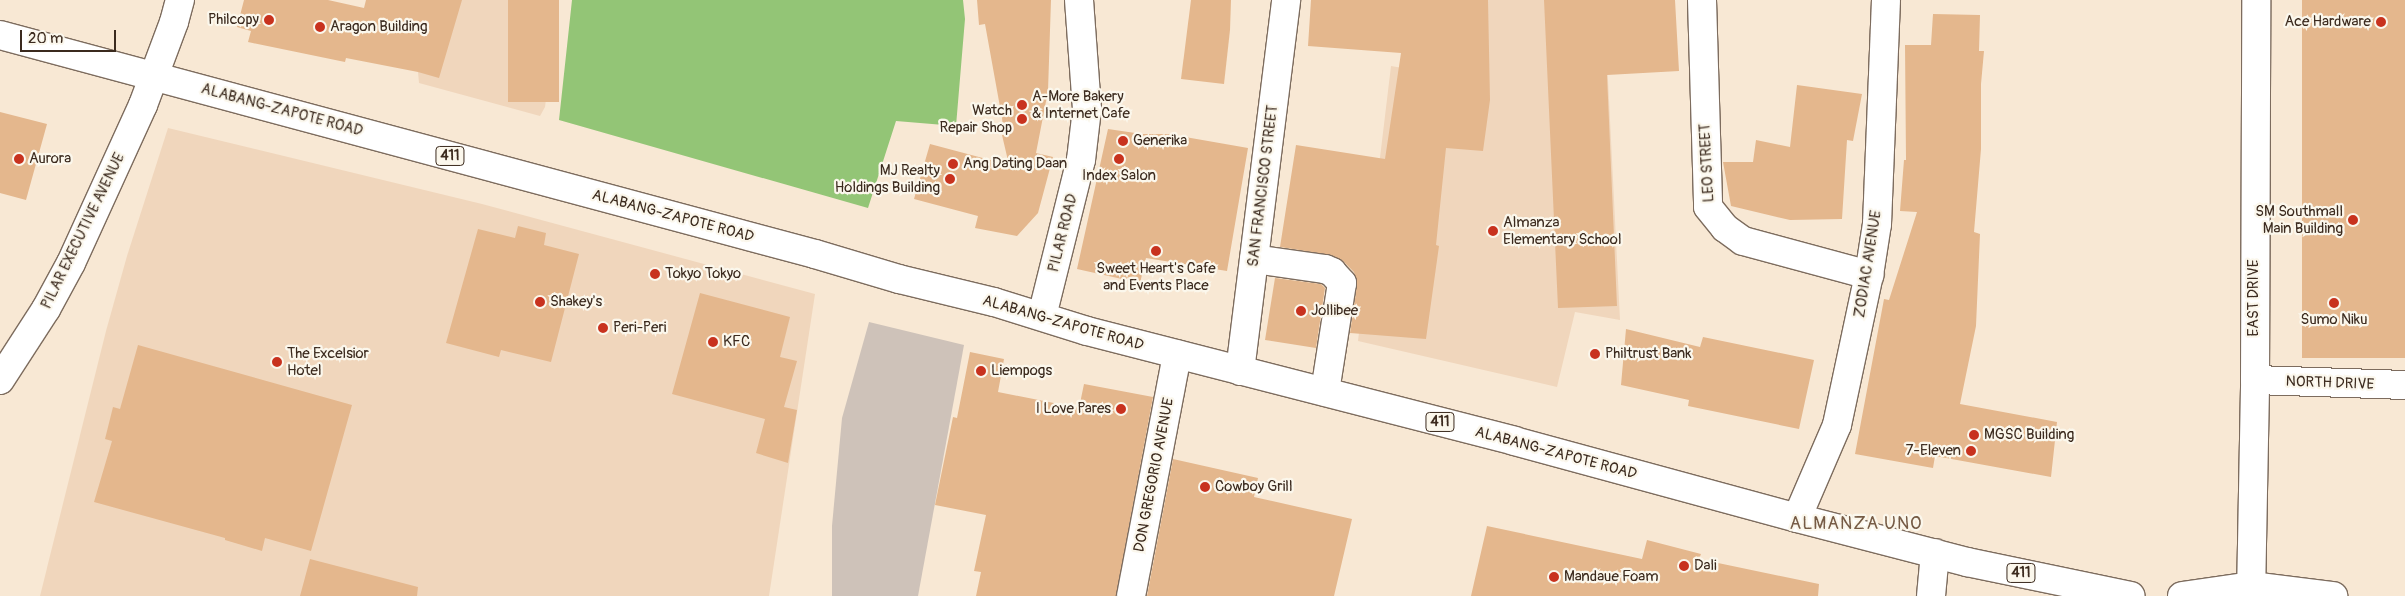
<!DOCTYPE html>
<style>
body{margin:0}
#map{position:relative;width:2405px;height:596px;overflow:hidden;background:#f8e8d4;font-family:Pangolin,sans-serif}
div>[style]{position:absolute}
.built>*{inset:0;background:#f0d6bc}
.industrial>*{inset:0;background:#cec2b9}
.green>*{inset:0;background:#93c576}
.building>*{inset:0;background:#e4b78d;transform-origin:0 0}
.roads{filter:drop-shadow(1px 0 #7d6c5e) drop-shadow(-1px 0 #7d6c5e) drop-shadow(0 1px #7d6c5e) drop-shadow(0 -1px #7d6c5e)}
.minor>*{height:28px;margin:-14px;padding:0 14px;transform-origin:14px;border-radius:14px;background:#fff}
.highway>*{height:28px;margin:-14px;padding:0 14px;transform-origin:14px;border-radius:14px;background:#fff}
.dots>*{width:14px;height:14px;translate:-50% -50%;box-sizing:border-box;border:2px solid #fbf7ec;border-radius:50%}
span{translate:-50% -50%;white-space:nowrap;text-align:center;line-height:1.15;-webkit-text-stroke:4.5px #fbf7ec;paint-order:stroke}
.shield-label span{padding:1px 4px;background:#fbf7ec;border:1px solid;border-radius:4px;-webkit-text-stroke-width:0}
.shield-label{font-size:14px;color:#3b2a1e;font-weight:700}
.poi-label{font-size:15px;color:#3b2a1e}
.right{translate:-100% -50%;text-align:right}
.left{translate:0 -50%;text-align:left}
.street-label{font-size:15px;color:#3b2a1e}
.quarter-label{font-size:18px;color:#765b45;letter-spacing:1px}
.scale{position:absolute;left:20px;top:30px;width:96px;height:22px;box-sizing:border-box;border:2px solid #3b2a1e;border-top:0;padding-left:6px;font-size:15px;line-height:18px;white-space:nowrap;color:#3b2a1e;-webkit-text-stroke:4px #fbf7ec;paint-order:stroke}
</style>
<div id="map">
<div class="built">
<div style="clip-path:polygon(439px 0,559px 0,545px 107px,540px 116px,419px 83px,418px 72px)"></div>
<div style="clip-path:polygon(1425px 0,1604px 0,1620px 320px,1575px 312px,1557px 387px,1358px 341px,1391px 66px,1420px 71px)"></div>
<div style="clip-path:polygon(168px 128px,482px 204px,815px 294px,769px 596px,40px 596px,106px 331px,127px 256px)"></div>
</div>
<div class="industrial">
<div style="clip-path:polygon(869px 322px,964px 345px,918px 596px,832px 596px,832px 526px,842px 418px)"></div>
</div>
<div class="green">
<div style="clip-path:polygon(572px 0,963px 0,965px 19px,956px 126px,896px 121px,868px 208px,559px 120px)"></div>
</div>
<div class="building">
<div style="clip-path:polygon(244px 0,328px 0,364px 8px,366px 0,462px 0,439px 78px,418px 72px,346px 58px,345px 62px,248px 42px,251px 31px,237px 27px)"></div>
<div style="left:508px;top:0;width:51px;height:102px"></div>
<div style="clip-path:polygon(977px 0,1051px 0,1048px 91px,1036px 153px,1053px 157px,1038px 213px,1017px 236px,975px 228px,978px 216px,914px 199px,930px 144px,1009px 165px,1002px 135px,1004px 135px,1002px 118px,985px 24px,979px 25px)"></div>
<div style="clip-path:polygon(1191px 0,1231px 0,1230px 30px,1224px 84px,1181px 79px)"></div>
<div style="clip-path:polygon(1311px 0,1488px 0,1490px 100px,1483px 151px,1446px 148px,1436px 245px,1439px 246px,1426px 339px,1350px 333px,1357px 285px,1354px 272px,1343px 261px,1331px 255px,1280px 247px,1296px 145px,1385px 159px,1401px 53px,1308px 46px)"></div>
<div style="clip-path:polygon(1544px 0,1675px 0,1679px 71px,1607px 75px,1617px 306px,1558px 308px)"></div>
<div style="left:2302px;top:0;width:103px;height:358px"></div>
<div style="clip-path:polygon(1933px 14px,1980px 15px,1979px 51px,1984px 51px,1981px 84px,1981px 149px,1974px 232px,1980px 234px,1976px 326px,1960px 404px,2057px 422px,2051px 477px,1935px 456px,1933px 468px,1855px 454px,1884px 299px,1889px 300px,1917px 212px,1900px 211px,1904px 160px,1906px 160px,1905px 45px,1931px 45px)"></div>
<div style="clip-path:polygon(1797px 85px,1862px 94px,1853px 141px,1847px 140px,1842px 219px,1790px 220px,1731px 206px,1723px 162px,1753px 162px,1756px 140px,1790px 147px)"></div>
<div style="clip-path:polygon(0 112px,47px 124px,26px 200px,0 193px)"></div>
<div style="clip-path:polygon(1108px 129px,1142px 134px,1168px 134px,1248px 148px,1227px 271px,1146px 258px,1140px 283px,1077px 269px)"></div>
<div style="clip-path:polygon(518px 226px,546px 233px,544px 245px,579px 254px,551px 362px,501px 350px,499px 357px,446px 343px,478px 229px,515px 238px)"></div>
<div style="clip-path:polygon(1275px 278px,1321px 284px,1325px 288px,1316px 348px,1265px 340px)"></div>
<div style="clip-path:polygon(700px 293px,790px 317px,780px 357px,797px 361px,784px 407px,797px 410px,788px 463px,756px 453px,765px 419px,672px 394px)"></div>
<div style="clip-path:polygon(1626px 329px,1700px 347px,1703px 337px,1814px 360px,1799px 429px,1688px 406px,1689px 400px,1621px 385px)"></div>
<div style="clip-path:polygon(138px 345px,352px 405px,311px 551px,265px 538px,262px 551px,225px 540px,225px 538px,94px 502px,112px 441px,105px 439px,113px 407px,120px 409px)"></div>
<div style="clip-path:polygon(970px 352px,1004px 359px,998px 392px,1079px 408px,1084px 384px,1153px 397px,1116px 596px,976px 596px,981px 572px,974px 571px,986px 515px,935px 505px,953px 417px,957px 418px)"></div>
<div style="clip-path:polygon(1173px 459px,1258px 478px,1254px 497px,1352px 519px,1334px 596px,1147px 596px)"></div>
<div style="clip-path:polygon(1487px 526px,1642px 559px,1647px 540px,1701px 554px,1699px 559px,1819px 584px,1818px 596px,1471px 596px)"></div>
<div style="clip-path:polygon(310px 559px,418px 587px,417px 596px,300px 596px)"></div>
</div>
<div class="roads">
<div class="minor">
<div style="left:1702px;top:0;width:207px;rotate:88.3deg"></div>
<div style="left:1708px;top:207px;width:27px;rotate:51deg"></div>
<div style="left:1725px;top:228px;width:22px;rotate:36deg"></div>
<div style="left:1743px;top:241px;width:131px;rotate:15.1deg"></div>
<div style="left:1254px;top:259px;width:72px;rotate:8deg"></div>
<div style="left:1325px;top:269px;width:8px;rotate:23deg"></div>
<div style="left:1332px;top:272px;width:15px;rotate:48deg"></div>
<div style="left:1342px;top:283px;width:110px;rotate:98.9deg"></div>
<div style="left:1042px;top:316px;width:161px;rotate:-76deg"></div>
<div style="left:1081px;top:160px;width:51px;rotate:-83.3deg"></div>
<div style="left:1087px;top:109px;width:109px;rotate:-94.2deg"></div>
<div style="left:1240px;top:371px;width:374px;rotate:-82.9deg"></div>
<div style="left:0;top:380px;width:85px;rotate:-57.1deg"></div>
<div style="left:46px;top:309px;width:52px;rotate:-61.5deg"></div>
<div style="left:71px;top:263px;width:174px;rotate:-65.5deg"></div>
<div style="left:143px;top:105px;width:89px;rotate:-69.5deg"></div>
<div style="left:174px;top:22px;width:23px;rotate:-75deg"></div>
<div style="left:2255px;top:380px;width:150px;rotate:1.9deg"></div>
<div style="left:1797px;top:518px;width:101px;rotate:-66.7deg"></div>
<div style="left:1837px;top:425px;width:153px;rotate:-78deg"></div>
<div style="left:1869px;top:275px;width:52px;rotate:-81.1deg"></div>
<div style="left:1877px;top:224px;width:224px;rotate:-87.7deg"></div>
<div style="left:1131px;top:596px;width:246px;rotate:-79.2deg"></div>
<div style="left:1931px;top:596px;width:43px;rotate:-84.7deg"></div>
<div style="left:2251px;top:596px;width:216px;rotate:-88.9deg"></div>
<div style="left:2255px;top:380px;width:380px;rotate:-89.8deg"></div>
</div>
<div class="highway">
<div style="left:0;top:35px;width:844px;rotate:15.04deg"></div>
<div style="left:815px;top:254px;width:88px;rotate:16.6deg"></div>
<div style="left:899px;top:279px;width:98px;rotate:13.6deg"></div>
<div style="left:994px;top:302px;width:97px;rotate:17.3deg"></div>
<div style="left:1087px;top:331px;width:441px;rotate:14.4deg"></div>
<div style="left:1514px;top:441px;width:293px;rotate:15.2deg"></div>
<div style="left:1797px;top:518px;width:176px;rotate:14.5deg"></div>
<div style="left:1967px;top:562px;width:167px;rotate:11.7deg"></div>
<div style="left:2182px;top:596px;width:70px;rotate:-8.2deg"></div>
<div style="left:2251px;top:586px;width:83px;rotate:7deg"></div>
</div>
</div>
<div class="dots">
<div style="left:269px;top:20px;background:#c8321e"></div>
<div style="left:2381px;top:22px;background:#c8321e"></div>
<div style="left:320px;top:27px;background:#c8321e"></div>
<div style="left:1022px;top:105px;background:#c8321e"></div>
<div style="left:1022px;top:119px;background:#c8321e"></div>
<div style="left:1123px;top:141px;background:#c8321e"></div>
<div style="left:19px;top:159px;background:#c8321e"></div>
<div style="left:1119px;top:159px;background:#c8321e"></div>
<div style="left:953px;top:164px;background:#c8321e"></div>
<div style="left:950px;top:179px;background:#c8321e"></div>
<div style="left:2353px;top:220px;background:#c8321e"></div>
<div style="left:1493px;top:231px;background:#c8321e"></div>
<div style="left:1156px;top:251px;background:#c8321e"></div>
<div style="left:655px;top:274px;background:#c8321e"></div>
<div style="left:540px;top:302px;background:#c8321e"></div>
<div style="left:2334px;top:303px;background:#c8321e"></div>
<div style="left:1301px;top:311px;background:#c8321e"></div>
<div style="left:603px;top:328px;background:#c8321e"></div>
<div style="left:713px;top:342px;background:#c8321e"></div>
<div style="left:1595px;top:354px;background:#c8321e"></div>
<div style="left:277px;top:362px;background:#c8321e"></div>
<div style="left:981px;top:371px;background:#c8321e"></div>
<div style="left:1121px;top:409px;background:#c8321e"></div>
<div style="left:1974px;top:435px;background:#c8321e"></div>
<div style="left:1971px;top:451px;background:#c8321e"></div>
<div style="left:1205px;top:487px;background:#c8321e"></div>
<div style="left:1684px;top:566px;background:#c8321e"></div>
<div style="left:1554px;top:577px;background:#c8321e"></div>
</div>
<div class="shield-label">
<span style="left:450px;top:156px">411</span>
<span style="left:1440px;top:422px">411</span>
<span style="left:2021px;top:573px">411</span>
</div>
<div class="poi-label">
<span class="right" style="left:259px;top:20px">Philcopy</span>
<span class="right" style="left:2371px;top:22px">Ace Hardware</span>
<span class="left" style="left:330px;top:27px">Aragon Building</span>
<span class="left" style="left:1032px;top:105px">A-More Bakery<br>&amp; Internet Cafe</span>
<span class="right" style="left:1012px;top:119px">Watch<br>Repair Shop</span>
<span class="left" style="left:1133px;top:141px">Generika</span>
<span class="left" style="left:29px;top:159px">Aurora</span>
<span class="left" style="left:963px;top:164px">Ang Dating Daan</span>
<span class="right" style="left:940px;top:179px">MJ Realty<br>Holdings Building</span>
<span style="left:1119px;top:176px">Index Salon</span>
<span class="right" style="left:2343px;top:220px">SM Southmall<br>Main Building</span>
<span class="left" style="left:1503px;top:231px">Almanza<br>Elementary School</span>
<span style="left:1156px;top:277px">Sweet Heart's Cafe<br>and Events Place</span>
<span class="left" style="left:665px;top:274px">Tokyo Tokyo</span>
<span class="left" style="left:550px;top:302px">Shakey's</span>
<span class="left" style="left:1311px;top:311px">Jollibee</span>
<span style="left:2334px;top:320px">Sumo Niku</span>
<span class="left" style="left:613px;top:328px">Peri-Peri</span>
<span class="left" style="left:723px;top:342px">KFC</span>
<span class="left" style="left:287px;top:362px">The Excelsior<br>Hotel</span>
<span class="left" style="left:1605px;top:354px">Philtrust Bank</span>
<span class="left" style="left:991px;top:371px">Liempogs</span>
<span class="right" style="left:1111px;top:409px">I Love Pares</span>
<span class="left" style="left:1984px;top:435px">MGSC Building</span>
<span class="right" style="left:1961px;top:451px">7-Eleven</span>
<span class="left" style="left:1215px;top:487px">Cowboy Grill</span>
<span class="left" style="left:1694px;top:566px">Dali</span>
<span class="left" style="left:1564px;top:577px">Mandaue Foam</span>
</div>
<div class="street-label">
<span style="left:282px;top:110px;rotate:15deg">ALABANG-ZAPOTE ROAD</span>
<span style="left:1707px;top:163px;rotate:-93deg">LEO STREET</span>
<span style="left:1263px;top:186px;rotate:-83deg">SAN FRANCISCO STREET</span>
<span style="left:673px;top:216px;rotate:15deg">ALABANG-ZAPOTE ROAD</span>
<span style="left:83px;top:231px;rotate:-64deg">PILAR EXECUTIVE AVENUE</span>
<span style="left:1063px;top:233px;rotate:-76deg">PILAR ROAD</span>
<span style="left:1868px;top:264px;rotate:-81deg">ZODIAC AVENUE</span>
<span style="left:2254px;top:298px;rotate:-90deg">EAST DRIVE</span>
<span style="left:1063px;top:323px;rotate:16deg">ALABANG-ZAPOTE ROAD</span>
<span style="left:2330px;top:383px;rotate:2deg">NORTH DRIVE</span>
<span style="left:1556px;top:453px;rotate:15deg">ALABANG-ZAPOTE ROAD</span>
<span style="left:1154px;top:475px;rotate:-79deg">DON GREGORIO AVENUE</span>
</div>
<div class="quarter-label">
<span style="left:1856px;top:524px">ALMANZA UNO</span>
</div>
<div class="scale">20 m</div>
</div>
